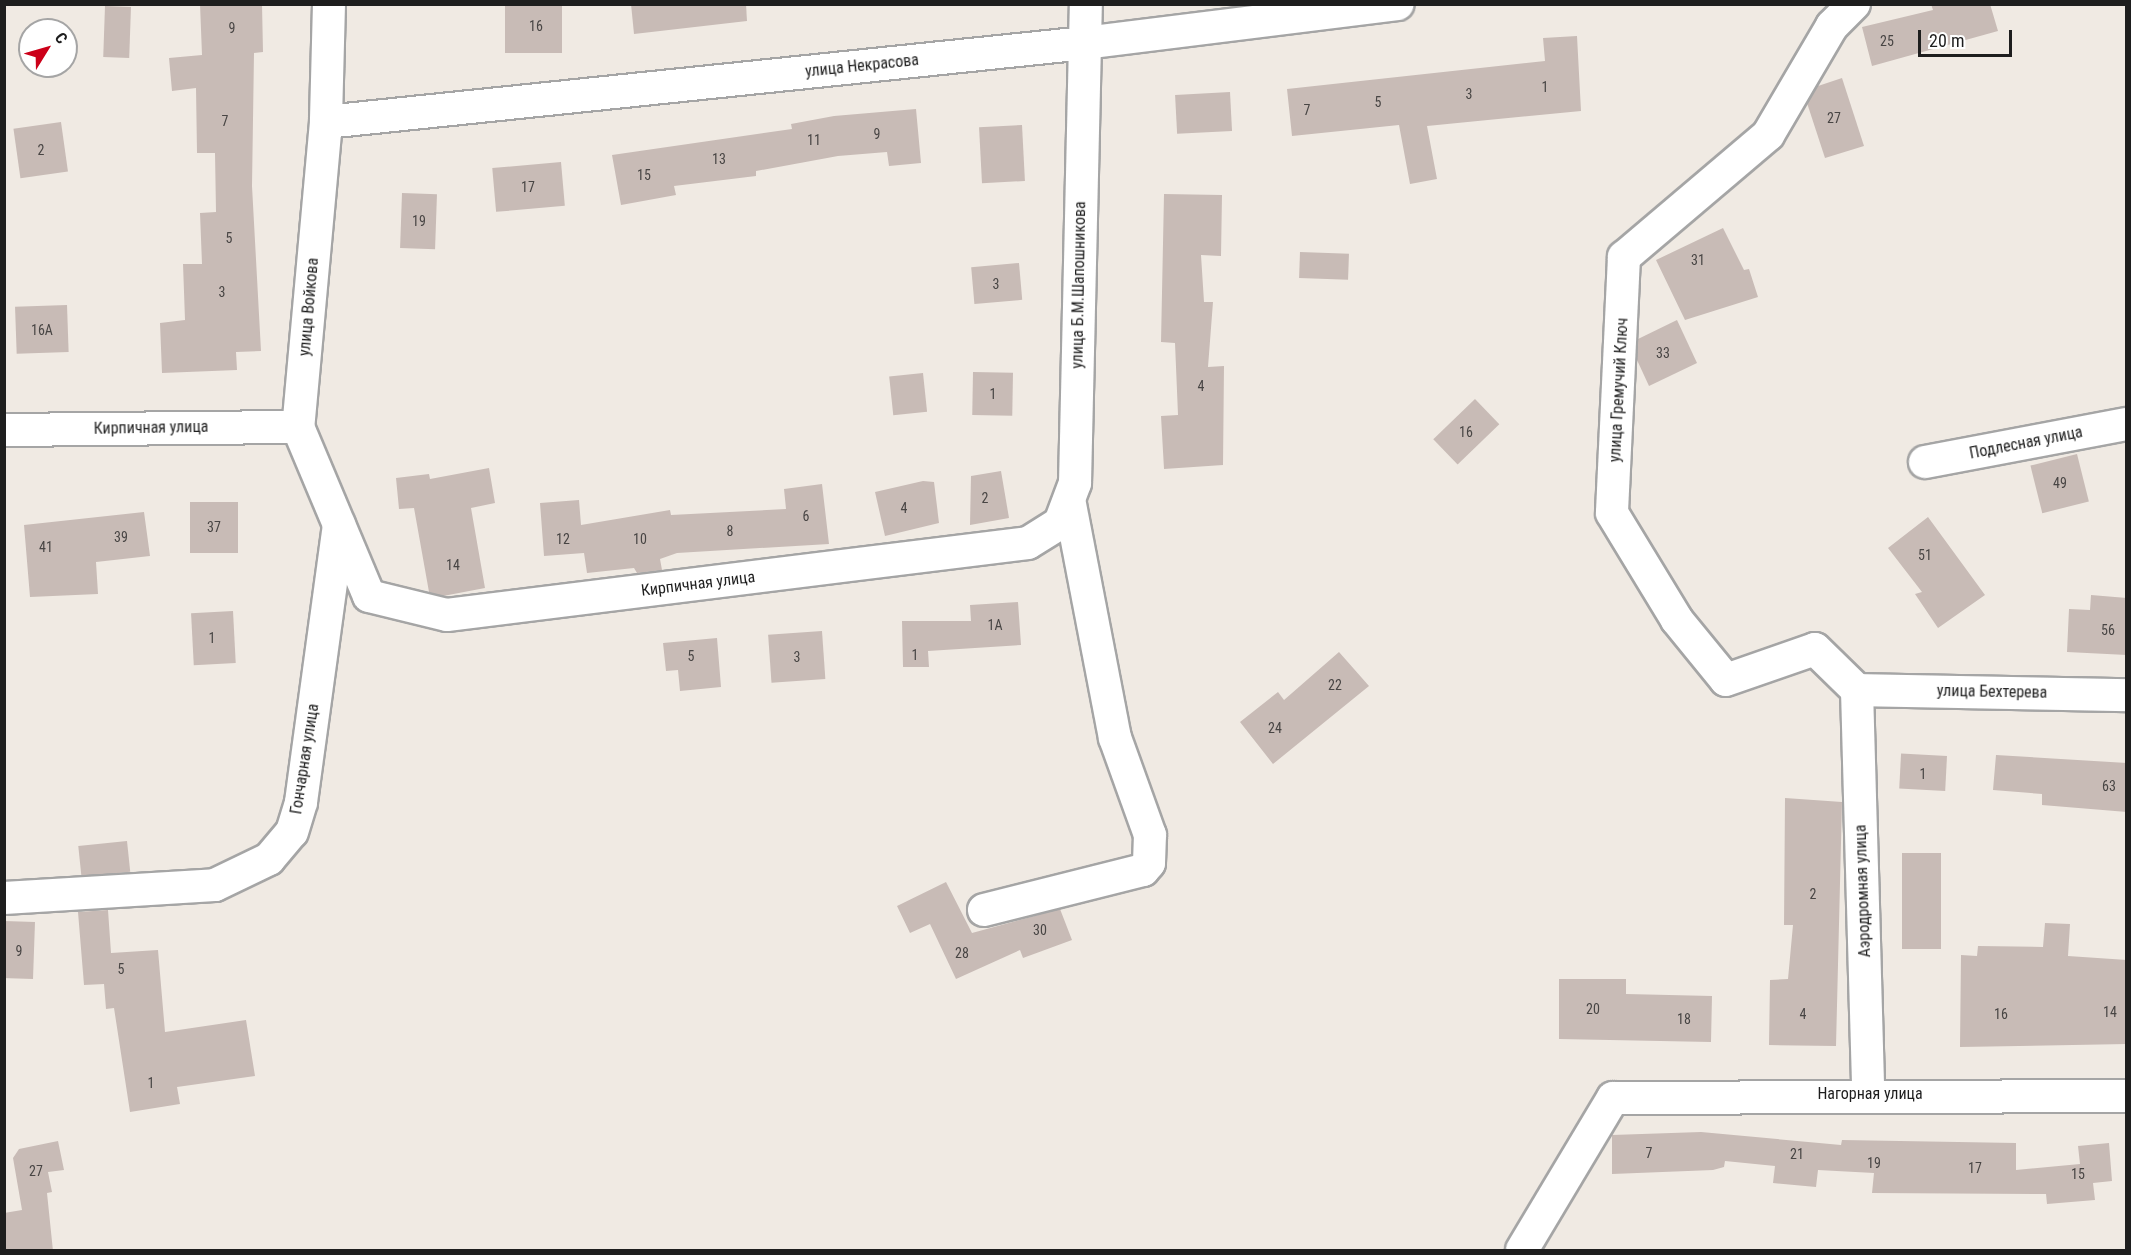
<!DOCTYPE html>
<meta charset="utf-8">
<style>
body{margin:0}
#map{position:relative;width:2131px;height:1255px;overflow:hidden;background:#f0eae3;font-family:"Roboto Condensed",sans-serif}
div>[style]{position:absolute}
.building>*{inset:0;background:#c8bbb6;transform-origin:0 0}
.roads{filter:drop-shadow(2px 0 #a5a5a5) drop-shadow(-2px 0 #a5a5a5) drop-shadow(0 2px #a5a5a5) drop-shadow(0 -2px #a5a5a5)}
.minor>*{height:32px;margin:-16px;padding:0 16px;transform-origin:16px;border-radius:16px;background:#fff}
span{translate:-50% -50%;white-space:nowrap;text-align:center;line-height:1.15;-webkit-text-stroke:5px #fff;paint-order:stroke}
.number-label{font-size:14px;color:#484544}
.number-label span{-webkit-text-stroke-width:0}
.street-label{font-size:16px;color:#1e1e1e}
.frame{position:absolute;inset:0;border:6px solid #1e1e1e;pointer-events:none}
.north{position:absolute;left:18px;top:18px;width:60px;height:60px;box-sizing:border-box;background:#fff;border:2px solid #a5a5a5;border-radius:50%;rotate:53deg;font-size:16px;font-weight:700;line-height:24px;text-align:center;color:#1e1e1e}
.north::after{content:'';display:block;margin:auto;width:21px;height:27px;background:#cc0019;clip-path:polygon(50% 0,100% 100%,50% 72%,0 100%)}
.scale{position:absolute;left:1918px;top:30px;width:94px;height:27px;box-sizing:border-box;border:3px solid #1e1e1e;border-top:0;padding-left:8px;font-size:18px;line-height:21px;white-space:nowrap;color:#1e1e1e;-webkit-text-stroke:4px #fff;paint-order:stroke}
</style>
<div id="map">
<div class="building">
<div style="clip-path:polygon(200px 4px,262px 4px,263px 52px,254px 53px,252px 186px,261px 351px,236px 352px,237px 370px,162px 373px,160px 323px,185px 320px,183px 264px,202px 264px,200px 213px,216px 212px,215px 153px,197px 153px,196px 88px,172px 91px,169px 58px,202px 55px)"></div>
<div style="left:505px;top:4px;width:57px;height:49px"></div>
<div style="clip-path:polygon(631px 4px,746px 4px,747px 21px,634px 34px)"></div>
<div style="clip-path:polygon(1931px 4px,1990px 4px,1998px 31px,1872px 66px,1862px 27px,1933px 10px)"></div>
<div style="left:105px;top:6px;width:26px;height:51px;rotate:2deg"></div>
<div style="clip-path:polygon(1577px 36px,1581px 111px,1427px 126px,1437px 179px,1410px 184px,1399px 125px,1292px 136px,1287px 89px,1545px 61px,1543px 38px)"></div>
<div style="clip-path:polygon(1842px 78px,1864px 146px,1825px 158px,1807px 103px,1818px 86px)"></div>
<div style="left:1230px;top:92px;width:39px;height:55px;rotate:87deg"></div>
<div style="clip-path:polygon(916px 109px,921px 163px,889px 166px,887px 152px,838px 156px,756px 171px,756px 176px,674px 186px,676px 195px,621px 205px,612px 155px,792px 129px,791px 124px,834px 116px)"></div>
<div style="left:61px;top:122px;width:50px;height:48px;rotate:82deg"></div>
<div style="left:1022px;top:125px;width:56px;height:43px;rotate:87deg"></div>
<div style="left:561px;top:162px;width:44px;height:69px;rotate:85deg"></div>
<div style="left:402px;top:193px;width:35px;height:55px;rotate:2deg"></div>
<div style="clip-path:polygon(1164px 194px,1222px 195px,1221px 256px,1201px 255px,1204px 302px,1213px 302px,1208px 367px,1224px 366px,1223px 465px,1164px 469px,1161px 416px,1178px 415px,1175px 343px,1161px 342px)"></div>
<div style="clip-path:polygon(1723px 228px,1744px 270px,1749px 269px,1758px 297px,1685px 320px,1656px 260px)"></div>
<div style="left:1300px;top:252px;width:49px;height:26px;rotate:2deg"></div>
<div style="left:1019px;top:263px;width:37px;height:48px;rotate:85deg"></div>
<div style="left:67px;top:305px;width:47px;height:52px;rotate:88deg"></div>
<div style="clip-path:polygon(1677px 320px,1697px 363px,1649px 386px,1637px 360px,1638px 339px)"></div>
<div style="left:973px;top:372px;width:40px;height:43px;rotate:1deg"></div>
<div style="left:923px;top:373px;width:39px;height:34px;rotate:84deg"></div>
<div style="left:1475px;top:399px;width:35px;height:58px;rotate:46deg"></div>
<div style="left:2077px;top:454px;width:49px;height:48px;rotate:76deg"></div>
<div style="clip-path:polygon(489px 468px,495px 503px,471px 508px,485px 588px,443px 596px,429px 592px,414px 508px,399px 509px,396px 478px,429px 474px,430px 479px)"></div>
<div style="clip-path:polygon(1001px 471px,1009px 518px,970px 525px,971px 476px)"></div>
<div style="clip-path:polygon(923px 481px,934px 482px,939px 523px,885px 536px,875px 492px)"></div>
<div style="clip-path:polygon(822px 484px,829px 544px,677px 553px,660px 559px,662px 570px,637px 573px,634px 568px,587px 573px,584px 553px,544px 556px,540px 503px,579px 500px,581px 525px,670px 510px,671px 515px,786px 509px,784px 489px)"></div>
<div style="left:190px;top:502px;width:48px;height:51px"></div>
<div style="clip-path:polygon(144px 512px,150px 556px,96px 562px,98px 594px,30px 597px,24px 525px)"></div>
<div style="clip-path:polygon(1928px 517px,1985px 595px,1938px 628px,1915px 594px,1922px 592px,1888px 548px)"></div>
<div style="clip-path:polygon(2091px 595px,2127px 598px,2127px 655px,2067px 652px,2069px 609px,2090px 610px)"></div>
<div style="clip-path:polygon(1018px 602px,1021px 645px,928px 651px,929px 667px,903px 667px,902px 621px,971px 621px,970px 605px)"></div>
<div style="left:233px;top:611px;width:52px;height:42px;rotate:87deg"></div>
<div style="left:822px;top:631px;width:48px;height:54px;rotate:86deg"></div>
<div style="clip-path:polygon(717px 638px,721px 687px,680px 691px,678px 670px,666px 671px,663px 643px)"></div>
<div style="clip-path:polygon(1339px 652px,1369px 686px,1273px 764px,1240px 722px,1278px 692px,1284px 700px)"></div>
<div style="clip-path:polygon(1996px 755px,2127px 763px,2127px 812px,2042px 805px,2042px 794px,1993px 790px)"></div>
<div style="left:1947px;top:756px;width:35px;height:46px;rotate:93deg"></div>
<div style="clip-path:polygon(1785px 798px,1842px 802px,1836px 1046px,1769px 1045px,1770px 980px,1788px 979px,1793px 925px,1784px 925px)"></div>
<div style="left:127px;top:841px;width:31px;height:49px;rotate:84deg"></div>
<div style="left:1902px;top:853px;width:39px;height:96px"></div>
<div style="clip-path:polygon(946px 882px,972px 933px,1060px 909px,1072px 940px,1023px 958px,1020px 950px,956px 979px,930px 924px,910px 933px,897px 906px)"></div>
<div style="clip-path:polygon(108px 910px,111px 953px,158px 950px,165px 1032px,246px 1020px,255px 1076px,177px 1087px,180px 1104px,130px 1112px,114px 1008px,106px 1009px,104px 984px,84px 985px,78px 912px)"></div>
<div style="left:35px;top:922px;width:57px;height:31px;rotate:92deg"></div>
<div style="clip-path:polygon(2045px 923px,2070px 924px,2068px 956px,2127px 960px,2127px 1044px,1960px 1047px,1961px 955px,1977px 956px,1978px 946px,2043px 947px)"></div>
<div style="clip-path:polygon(1559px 979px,1626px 979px,1626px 994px,1712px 996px,1711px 1042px,1559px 1039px)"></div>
<div style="clip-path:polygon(1701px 1132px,1841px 1145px,1842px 1140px,2016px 1143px,2016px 1170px,2080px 1164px,2078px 1146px,2109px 1143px,2112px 1181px,2093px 1183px,2095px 1200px,2047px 1204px,2046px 1194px,1872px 1193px,1874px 1173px,1818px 1170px,1816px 1187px,1773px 1183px,1775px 1166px,1725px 1161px,1724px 1167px,1713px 1170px,1612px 1174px,1612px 1135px)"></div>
<div style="clip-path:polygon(58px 1141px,64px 1170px,48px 1172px,52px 1192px,47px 1193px,53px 1251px,4px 1251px,4px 1213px,22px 1210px,13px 1158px,19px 1149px)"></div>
</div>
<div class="roads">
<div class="minor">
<div style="left:329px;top:4px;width:118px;rotate:91.5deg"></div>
<div style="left:326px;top:122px;width:306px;rotate:95.2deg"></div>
<div style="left:298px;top:427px;width:183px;rotate:67.2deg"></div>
<div style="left:369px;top:596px;width:80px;rotate:13.7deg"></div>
<div style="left:447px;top:615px;width:585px;rotate:-7.06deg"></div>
<div style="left:1028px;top:543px;width:38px;rotate:-32deg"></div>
<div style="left:1060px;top:523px;width:43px;rotate:-69.4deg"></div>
<div style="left:1075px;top:483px;width:479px;rotate:-88.7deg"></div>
<div style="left:1854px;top:4px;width:31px;rotate:135deg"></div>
<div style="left:1832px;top:26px;width:126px;rotate:120.4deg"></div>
<div style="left:1768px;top:135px;width:189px;rotate:139.7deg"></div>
<div style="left:1624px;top:257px;width:256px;rotate:92.7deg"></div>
<div style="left:1612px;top:513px;width:125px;rotate:58.7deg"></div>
<div style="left:1677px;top:620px;width:77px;rotate:50.8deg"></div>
<div style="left:1726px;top:680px;width:94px;rotate:-19.2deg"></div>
<div style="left:1815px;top:649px;width:59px;rotate:44.3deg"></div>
<div style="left:326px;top:122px;width:763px;rotate:-5.94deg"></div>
<div style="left:1085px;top:43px;width:315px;rotate:-7.1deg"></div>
<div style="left:4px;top:430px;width:294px;rotate:-0.6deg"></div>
<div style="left:1925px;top:462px;width:205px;rotate:-10.7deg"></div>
<div style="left:1857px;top:690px;width:403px;rotate:88.4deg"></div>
<div style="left:1857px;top:690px;width:269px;rotate:1.1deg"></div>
<div style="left:4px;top:898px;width:211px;rotate:-3.5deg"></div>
<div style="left:215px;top:885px;width:60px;rotate:-25.7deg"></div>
<div style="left:269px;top:859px;width:35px;rotate:-50deg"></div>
<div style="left:292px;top:832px;width:31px;rotate:-73deg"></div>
<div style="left:301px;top:802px;width:280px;rotate:-82.2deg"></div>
<div style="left:984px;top:910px;width:164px;rotate:-14.1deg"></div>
<div style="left:1143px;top:870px;width:9px;rotate:-49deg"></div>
<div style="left:1149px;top:863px;width:28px;rotate:-88deg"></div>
<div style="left:1150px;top:835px;width:103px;rotate:-109.8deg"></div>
<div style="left:1115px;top:738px;width:237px;rotate:-100.9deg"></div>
<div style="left:1522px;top:1250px;width:177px;rotate:-59.1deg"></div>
<div style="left:1613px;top:1098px;width:513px;rotate:-0.22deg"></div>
</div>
</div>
<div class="number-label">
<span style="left:536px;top:26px">16</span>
<span style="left:232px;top:28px">9</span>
<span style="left:1887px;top:41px">25</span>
<span style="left:1545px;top:87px">1</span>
<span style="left:1469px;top:94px">3</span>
<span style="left:1378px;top:102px">5</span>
<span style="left:1307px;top:110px">7</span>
<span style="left:1834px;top:118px">27</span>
<span style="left:225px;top:121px">7</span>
<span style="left:877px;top:134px">9</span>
<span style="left:814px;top:140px">11</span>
<span style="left:41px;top:150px">2</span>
<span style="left:719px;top:159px">13</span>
<span style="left:644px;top:175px">15</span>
<span style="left:528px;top:187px">17</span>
<span style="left:419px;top:221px">19</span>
<span style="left:229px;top:238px">5</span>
<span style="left:1698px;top:260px">31</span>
<span style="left:996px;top:284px">3</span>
<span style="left:222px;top:292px">3</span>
<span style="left:42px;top:330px">16А</span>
<span style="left:1663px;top:353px">33</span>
<span style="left:1201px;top:386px">4</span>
<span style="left:993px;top:394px">1</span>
<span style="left:1466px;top:432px">16</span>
<span style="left:2060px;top:483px">49</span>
<span style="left:985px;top:498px">2</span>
<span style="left:904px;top:508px">4</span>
<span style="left:806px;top:516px">6</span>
<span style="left:214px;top:527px">37</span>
<span style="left:730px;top:531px">8</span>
<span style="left:121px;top:537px">39</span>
<span style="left:563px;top:539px">12</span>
<span style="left:640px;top:539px">10</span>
<span style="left:46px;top:547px">41</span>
<span style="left:1925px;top:555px">51</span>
<span style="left:453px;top:565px">14</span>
<span style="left:995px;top:625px">1А</span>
<span style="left:2108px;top:630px">56</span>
<span style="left:212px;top:638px">1</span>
<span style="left:915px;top:655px">1</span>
<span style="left:691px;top:656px">5</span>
<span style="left:797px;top:657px">3</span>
<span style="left:1335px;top:685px">22</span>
<span style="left:1275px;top:728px">24</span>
<span style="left:1923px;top:774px">1</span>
<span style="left:2109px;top:786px">63</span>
<span style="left:1813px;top:894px">2</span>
<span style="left:1040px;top:930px">30</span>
<span style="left:19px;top:951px">9</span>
<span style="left:962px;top:953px">28</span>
<span style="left:121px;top:969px">5</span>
<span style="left:1593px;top:1009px">20</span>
<span style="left:2110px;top:1012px">14</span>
<span style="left:1803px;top:1014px">4</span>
<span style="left:2001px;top:1014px">16</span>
<span style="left:1684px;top:1019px">18</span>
<span style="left:151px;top:1083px">1</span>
<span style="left:1649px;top:1153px">7</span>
<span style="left:1797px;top:1154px">21</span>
<span style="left:1874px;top:1163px">19</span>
<span style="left:1975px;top:1168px">17</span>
<span style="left:36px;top:1171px">27</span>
<span style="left:2078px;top:1174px">15</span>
</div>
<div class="street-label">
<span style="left:862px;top:66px;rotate:-6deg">улица Некрасова</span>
<span style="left:1079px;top:285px;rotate:-89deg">улица Б.М.Шапошникова</span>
<span style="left:309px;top:307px;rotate:-85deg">улица Войкова</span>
<span style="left:1619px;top:390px;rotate:-87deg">улица Гремучий Ключ</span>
<span style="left:151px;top:428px;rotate:-1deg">Кирпичная улица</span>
<span style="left:2026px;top:443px;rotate:-11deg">Подлесная улица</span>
<span style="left:698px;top:584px;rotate:-7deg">Кирпичная улица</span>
<span style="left:1992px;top:692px;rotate:1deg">улица Бехтерева</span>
<span style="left:305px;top:759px;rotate:-81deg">Гончарная улица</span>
<span style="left:1863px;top:891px;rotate:-92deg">Аэродромная улица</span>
<span style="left:1870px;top:1094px">Нагорная улица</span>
</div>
<div class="frame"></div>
<div class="north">С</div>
<div class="scale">20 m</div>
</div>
